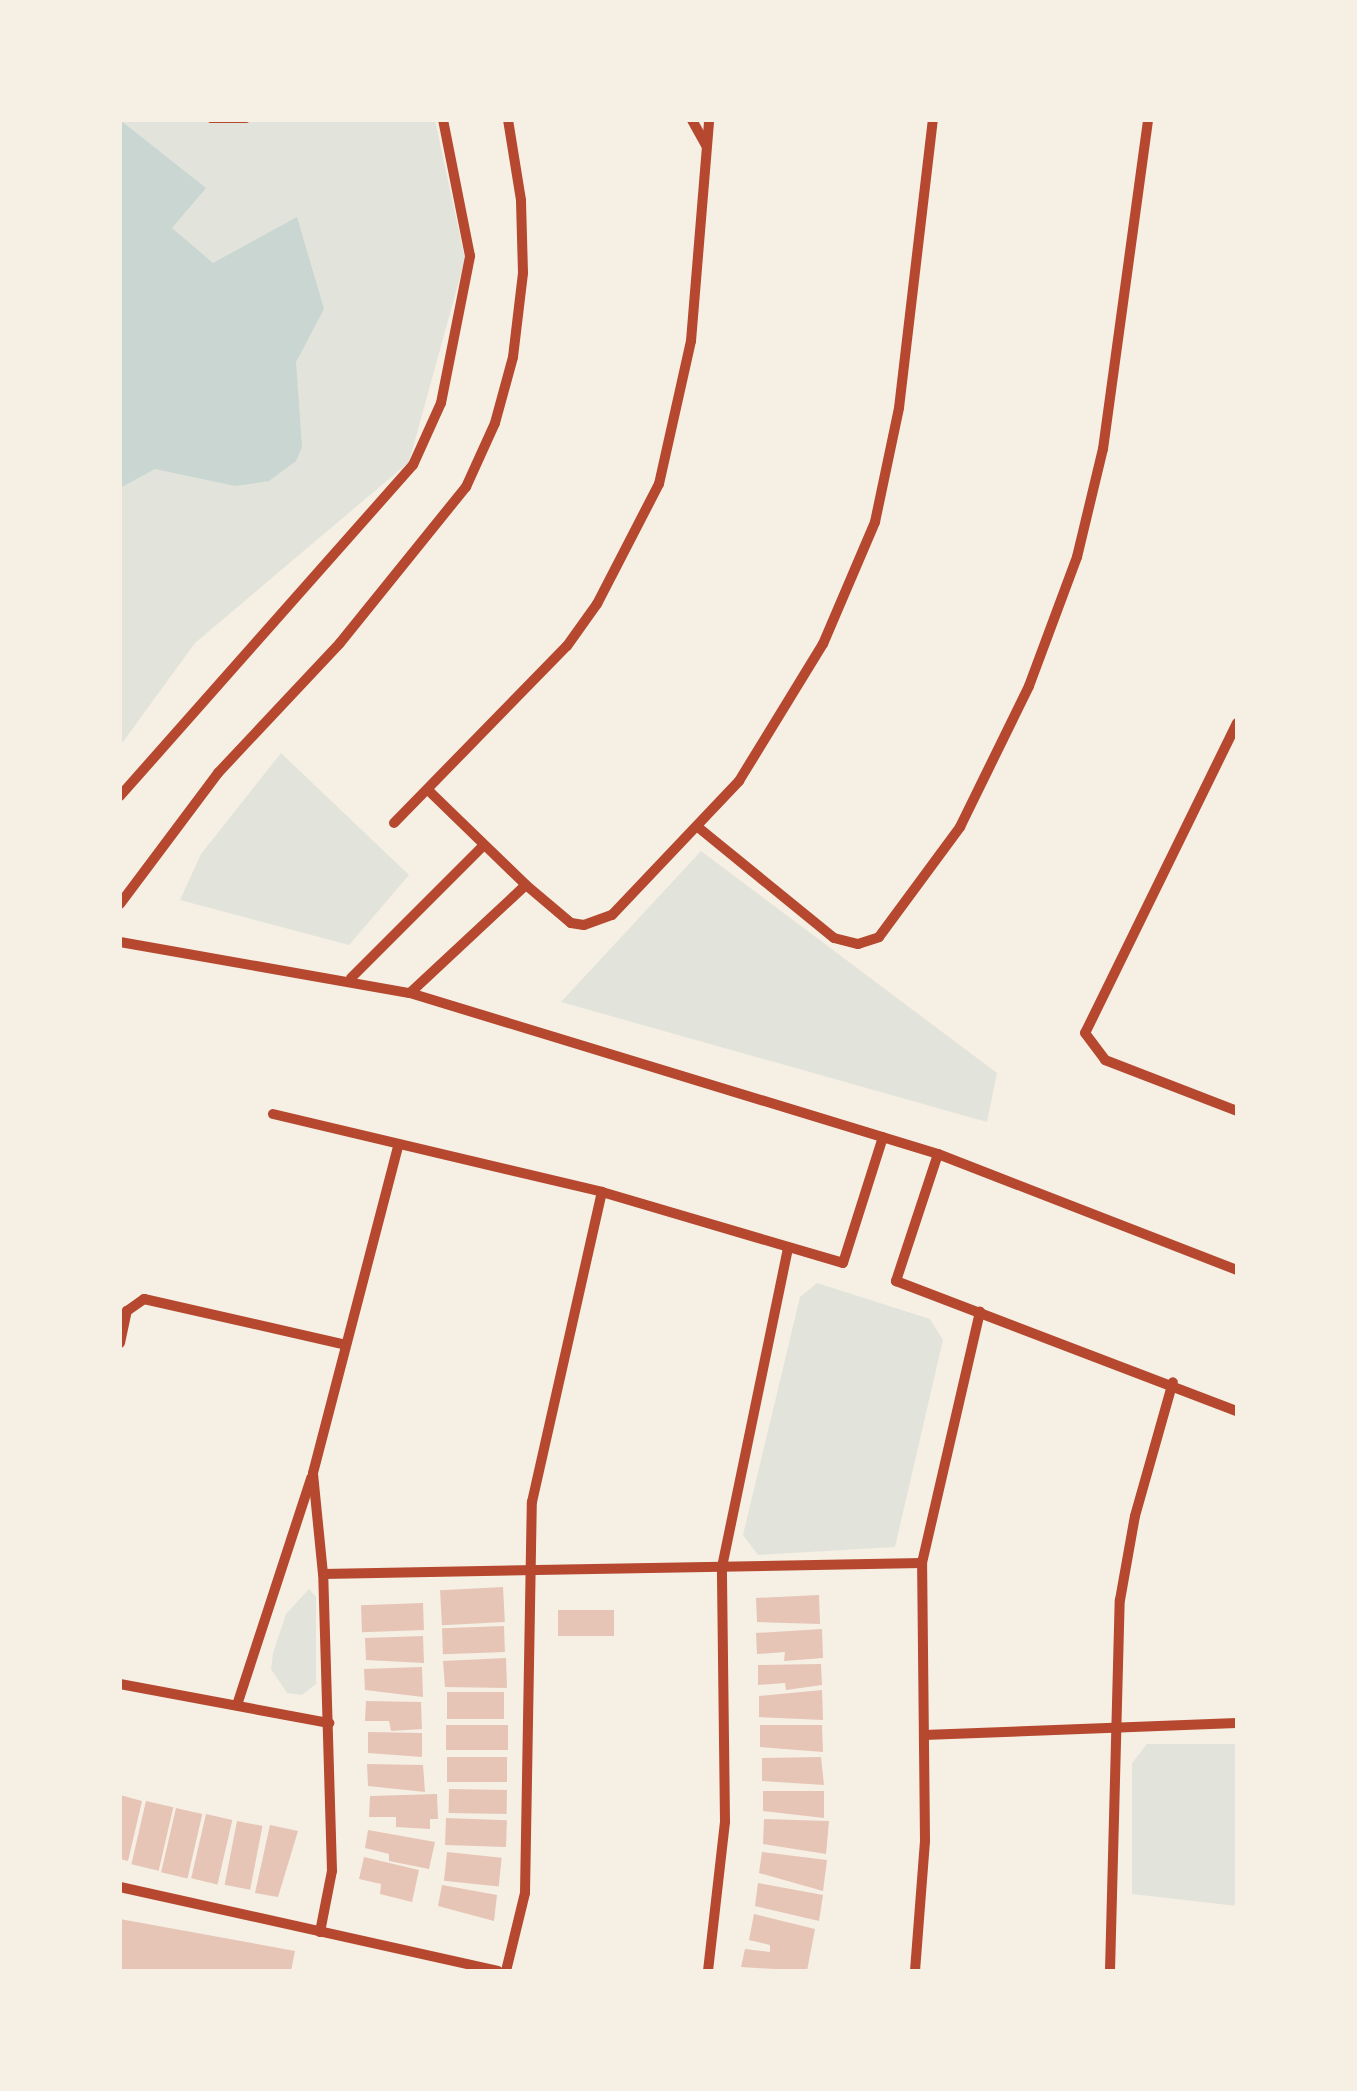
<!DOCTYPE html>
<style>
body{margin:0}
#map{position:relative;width:1357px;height:2091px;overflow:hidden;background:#f6efe4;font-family:"Archivo Narrow",sans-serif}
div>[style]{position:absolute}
.green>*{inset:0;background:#e2e4dc}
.water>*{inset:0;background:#c9d6d2}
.building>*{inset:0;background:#e6c5b7;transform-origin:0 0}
.path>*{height:5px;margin:-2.5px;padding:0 2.5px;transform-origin:2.5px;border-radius:2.5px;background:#b5482f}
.minor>*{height:10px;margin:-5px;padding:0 5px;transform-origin:5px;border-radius:5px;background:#b5482f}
span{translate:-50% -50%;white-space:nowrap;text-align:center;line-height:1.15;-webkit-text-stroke:10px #f6efe4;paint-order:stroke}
.frame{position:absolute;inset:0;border:122px solid #f6efe4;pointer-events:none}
</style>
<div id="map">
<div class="green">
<div style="clip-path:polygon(120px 120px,435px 120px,465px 259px,409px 462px,195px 643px,120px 746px)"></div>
<div style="clip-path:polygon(281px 753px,409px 875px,349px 945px,180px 900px,201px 854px)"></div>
<div style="clip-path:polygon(701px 851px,997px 1073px,987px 1122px,561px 1002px)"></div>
<div style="clip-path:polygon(817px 1283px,930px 1319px,943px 1340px,895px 1547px,758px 1555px,743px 1535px,800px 1297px)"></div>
<div style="clip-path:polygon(309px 1589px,316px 1597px,316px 1684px,302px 1695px,287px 1693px,271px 1669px,273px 1653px,286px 1614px)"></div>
<div style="clip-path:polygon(1147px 1744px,1237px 1744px,1237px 1906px,1132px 1894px,1132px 1763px)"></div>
</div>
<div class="water">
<div style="clip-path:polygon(120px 120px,206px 188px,172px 228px,213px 263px,297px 217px,324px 309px,296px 362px,302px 447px,296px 461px,269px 481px,235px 486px,155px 469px,120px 488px)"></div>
</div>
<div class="building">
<div style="left:503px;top:1587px;width:35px;height:63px;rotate:87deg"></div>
<div style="clip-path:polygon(819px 1595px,820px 1624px,757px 1622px,756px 1598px)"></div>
<div style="left:423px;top:1603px;width:27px;height:62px;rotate:88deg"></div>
<div style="left:614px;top:1610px;width:26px;height:56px;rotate:90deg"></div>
<div style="left:504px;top:1626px;width:26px;height:62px;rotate:88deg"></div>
<div style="clip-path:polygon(822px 1629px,823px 1658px,784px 1661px,785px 1652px,757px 1654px,756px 1633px)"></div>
<div style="clip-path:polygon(423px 1636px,424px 1663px,366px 1660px,365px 1638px)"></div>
<div style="clip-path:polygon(506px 1658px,507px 1688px,445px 1687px,443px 1661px)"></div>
<div style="clip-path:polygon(821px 1664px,822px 1685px,786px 1690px,785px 1683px,758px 1685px,758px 1665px)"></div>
<div style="clip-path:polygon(422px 1667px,423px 1697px,365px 1690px,364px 1669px)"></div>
<div style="clip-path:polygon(822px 1690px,823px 1720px,759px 1717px,759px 1696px)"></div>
<div style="left:504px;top:1692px;width:27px;height:57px;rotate:90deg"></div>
<div style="clip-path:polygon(366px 1701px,421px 1702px,422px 1729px,391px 1731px,389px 1721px,365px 1721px)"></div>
<div style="left:508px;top:1725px;width:25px;height:62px;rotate:90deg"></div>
<div style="clip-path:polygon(760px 1725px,822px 1725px,823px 1752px,760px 1747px)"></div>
<div style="clip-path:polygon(368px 1732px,422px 1733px,422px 1757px,368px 1753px)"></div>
<div style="left:447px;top:1757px;width:60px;height:25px"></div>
<div style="clip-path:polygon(821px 1757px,824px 1785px,762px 1781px,762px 1758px)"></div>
<div style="clip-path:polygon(367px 1764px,423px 1765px,425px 1792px,368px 1786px)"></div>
<div style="left:449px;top:1789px;width:58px;height:24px;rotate:1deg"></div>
<div style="clip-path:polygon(763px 1791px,824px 1791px,824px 1818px,763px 1811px)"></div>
<div style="clip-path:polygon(437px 1794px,438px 1819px,430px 1819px,430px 1829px,396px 1827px,396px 1817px,369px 1817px,370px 1796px)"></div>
<div style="clip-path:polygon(120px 1795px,142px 1801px,128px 1861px,120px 1859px)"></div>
<div style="left:146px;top:1801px;width:28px;height:65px;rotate:13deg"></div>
<div style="left:176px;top:1808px;width:27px;height:66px;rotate:13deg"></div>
<div style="left:206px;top:1814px;width:27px;height:66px;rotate:13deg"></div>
<div style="left:446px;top:1818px;width:61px;height:27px;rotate:2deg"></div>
<div style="clip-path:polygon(764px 1819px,829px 1821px,826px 1854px,763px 1844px)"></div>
<div style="left:237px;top:1821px;width:26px;height:65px;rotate:11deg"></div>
<div style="clip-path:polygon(270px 1825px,298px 1831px,278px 1897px,255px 1893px)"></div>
<div style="clip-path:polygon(368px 1830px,435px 1842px,429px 1869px,389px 1861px,389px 1854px,365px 1848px)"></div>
<div style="left:447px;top:1852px;width:55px;height:29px;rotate:6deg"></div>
<div style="clip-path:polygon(762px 1852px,827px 1860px,823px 1891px,759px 1873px)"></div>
<div style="clip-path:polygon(364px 1857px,419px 1870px,412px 1902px,380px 1894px,381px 1884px,359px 1879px)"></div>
<div style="clip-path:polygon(758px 1883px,823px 1895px,819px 1921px,755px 1906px)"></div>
<div style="clip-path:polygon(442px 1885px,497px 1895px,494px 1921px,438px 1906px)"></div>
<div style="clip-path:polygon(754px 1914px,815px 1929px,807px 1971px,741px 1967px,745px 1949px,770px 1952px,770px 1945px,749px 1940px)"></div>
<div style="clip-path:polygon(120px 1919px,295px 1951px,291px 1971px,120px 1971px)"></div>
</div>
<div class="path">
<div style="left:210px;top:120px;width:36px"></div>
</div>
<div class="minor">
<div style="left:692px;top:120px;width:29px;rotate:61deg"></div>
<div style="left:1237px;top:723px;width:345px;rotate:116.1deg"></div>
<div style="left:1085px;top:1033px;width:34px;rotate:53deg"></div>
<div style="left:1105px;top:1060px;width:142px;rotate:21.1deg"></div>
<div style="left:428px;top:790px;width:136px;rotate:44.1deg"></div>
<div style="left:526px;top:885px;width:59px;rotate:40.2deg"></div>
<div style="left:571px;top:923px;width:13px;rotate:9deg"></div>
<div style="left:584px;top:925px;width:30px;rotate:-20deg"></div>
<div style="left:612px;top:915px;width:185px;rotate:-46.5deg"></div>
<div style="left:739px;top:781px;width:161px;rotate:-58.5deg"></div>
<div style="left:823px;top:644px;width:133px;rotate:-66.9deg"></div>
<div style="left:875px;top:522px;width:116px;rotate:-78.1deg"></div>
<div style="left:899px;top:408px;width:290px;rotate:-83.3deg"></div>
<div style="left:120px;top:796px;width:442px;rotate:-48.5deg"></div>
<div style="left:413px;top:465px;width:68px;rotate:-65.7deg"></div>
<div style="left:441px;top:403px;width:150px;rotate:-78.8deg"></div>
<div style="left:470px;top:256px;width:139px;rotate:-101.2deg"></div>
<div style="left:394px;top:823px;width:248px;rotate:-45.7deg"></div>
<div style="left:567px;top:646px;width:52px;rotate:-54.5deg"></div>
<div style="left:597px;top:604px;width:135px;rotate:-62.7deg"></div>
<div style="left:659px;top:484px;width:147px;rotate:-77.4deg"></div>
<div style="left:691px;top:341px;width:222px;rotate:-85.3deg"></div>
<div style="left:699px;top:828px;width:174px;rotate:39.2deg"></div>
<div style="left:834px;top:938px;width:25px;rotate:14deg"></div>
<div style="left:858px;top:944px;width:22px;rotate:-18deg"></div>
<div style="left:879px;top:937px;width:137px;rotate:-53.6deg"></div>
<div style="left:960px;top:827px;width:157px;rotate:-63.9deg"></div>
<div style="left:1029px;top:686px;width:138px;rotate:-69.6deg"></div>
<div style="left:1077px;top:557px;width:111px;rotate:-76.5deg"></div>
<div style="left:1103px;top:449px;width:332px;rotate:-82.2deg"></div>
<div style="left:120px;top:904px;width:164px;rotate:-53.2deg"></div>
<div style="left:218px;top:773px;width:178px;rotate:-46.8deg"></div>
<div style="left:340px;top:643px;width:201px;rotate:-51.1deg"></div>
<div style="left:466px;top:487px;width:70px;rotate:-65.6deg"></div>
<div style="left:495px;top:423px;width:68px;rotate:-74.7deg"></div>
<div style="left:513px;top:357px;width:85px;rotate:-83.2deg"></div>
<div style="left:523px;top:273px;width:73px;rotate:-91.6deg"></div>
<div style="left:521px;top:200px;width:81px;rotate:-99.2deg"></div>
<div style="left:120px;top:942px;width:294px;rotate:10deg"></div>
<div style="left:410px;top:993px;width:552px;rotate:16.96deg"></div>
<div style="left:938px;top:1154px;width:321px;rotate:21.2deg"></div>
<div style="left:351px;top:978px;width:187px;rotate:-45deg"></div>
<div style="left:410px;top:993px;width:158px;rotate:-43deg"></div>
<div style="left:273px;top:1114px;width:338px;rotate:13.3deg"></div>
<div style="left:602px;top:1192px;width:251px;rotate:16.4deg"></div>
<div style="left:843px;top:1263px;width:132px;rotate:-72.4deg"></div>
<div style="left:938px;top:1154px;width:134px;rotate:108.3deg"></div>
<div style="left:896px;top:1281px;width:365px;rotate:20.9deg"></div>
<div style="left:120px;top:1343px;width:33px;rotate:-78deg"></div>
<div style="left:127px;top:1311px;width:21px;rotate:-35deg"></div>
<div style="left:144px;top:1299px;width:207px;rotate:12.8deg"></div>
<div style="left:323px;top:1574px;width:599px;rotate:-1.05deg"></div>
<div style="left:120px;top:1684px;width:213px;rotate:10.6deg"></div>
<div style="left:237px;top:1705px;width:239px;rotate:-71.9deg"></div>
<div style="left:924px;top:1735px;width:313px;rotate:-2.2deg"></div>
<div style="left:120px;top:1887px;width:387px;rotate:12.5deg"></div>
<div style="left:320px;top:1932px;width:62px;rotate:-78.9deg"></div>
<div style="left:332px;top:1871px;width:297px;rotate:-91.7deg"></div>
<div style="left:323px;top:1574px;width:101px;rotate:-95.7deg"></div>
<div style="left:313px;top:1473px;width:340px;rotate:-75.4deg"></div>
<div style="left:506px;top:1971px;width:80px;rotate:-76.3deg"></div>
<div style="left:525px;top:1893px;width:391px;rotate:-89deg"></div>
<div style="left:532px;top:1502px;width:318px;rotate:-77.3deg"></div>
<div style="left:708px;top:1971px;width:150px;rotate:-83.5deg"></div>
<div style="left:725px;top:1822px;width:255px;rotate:-90.7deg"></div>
<div style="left:722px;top:1567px;width:326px;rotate:-78.3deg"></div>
<div style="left:915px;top:1971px;width:130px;rotate:-85.6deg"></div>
<div style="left:925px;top:1841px;width:278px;rotate:-90.6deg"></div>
<div style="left:922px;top:1563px;width:258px;rotate:-77deg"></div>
<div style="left:1110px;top:1971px;width:371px;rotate:-88.5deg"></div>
<div style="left:1120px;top:1600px;width:85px;rotate:-79.9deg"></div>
<div style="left:1135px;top:1516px;width:139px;rotate:-74.2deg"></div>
</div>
<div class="frame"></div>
</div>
